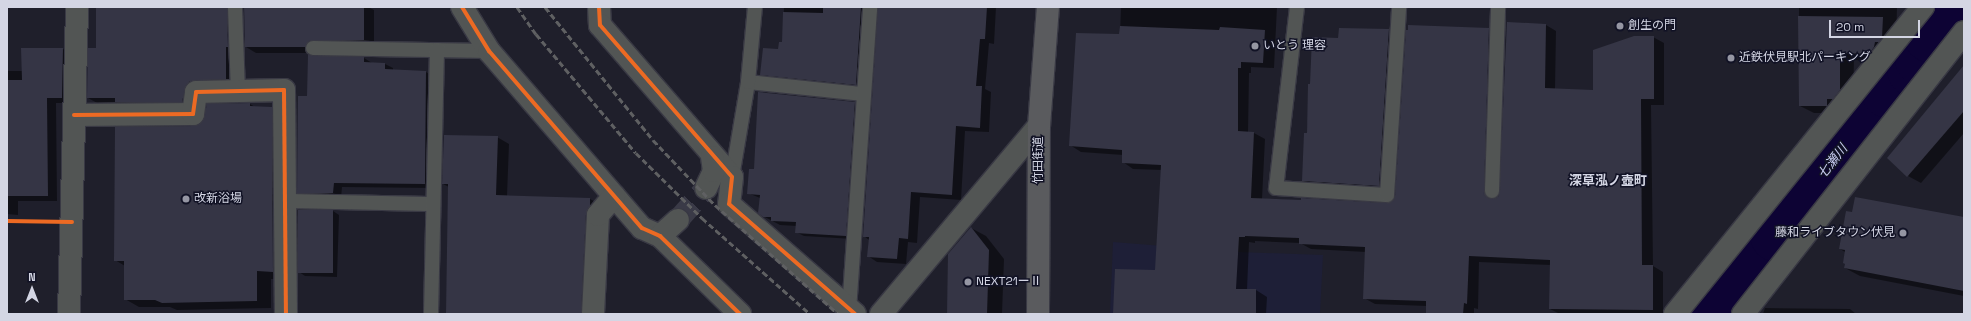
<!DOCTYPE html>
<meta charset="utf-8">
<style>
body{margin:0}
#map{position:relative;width:1971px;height:321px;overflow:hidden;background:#1f1f2b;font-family:"Space Grotesk","Noto Sans JP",sans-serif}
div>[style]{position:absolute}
.built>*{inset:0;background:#1e1f37}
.shadow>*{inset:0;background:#0007}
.river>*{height:54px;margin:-27px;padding:0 27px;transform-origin:27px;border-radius:27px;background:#0d0334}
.building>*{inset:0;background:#353545;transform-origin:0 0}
.street-tunnel>*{height:22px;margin-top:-11px;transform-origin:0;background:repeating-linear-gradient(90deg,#3a3a47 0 22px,transparent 0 33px)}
.roads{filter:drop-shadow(1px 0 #393944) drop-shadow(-1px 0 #393944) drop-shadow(0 1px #393944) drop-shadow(0 -1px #393944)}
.lane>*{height:14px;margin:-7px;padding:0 7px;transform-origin:7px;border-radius:7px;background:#525554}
.street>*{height:22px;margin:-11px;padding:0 11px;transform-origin:11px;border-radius:11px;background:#525554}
.highway>*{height:22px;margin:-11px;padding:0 11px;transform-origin:11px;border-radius:11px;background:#5a5b5e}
.rail>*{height:3px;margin-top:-1.5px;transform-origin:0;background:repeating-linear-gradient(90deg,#5f6062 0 6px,transparent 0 9px)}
.cycleway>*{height:4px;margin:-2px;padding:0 2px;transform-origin:2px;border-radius:2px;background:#ed6a23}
.dots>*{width:11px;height:11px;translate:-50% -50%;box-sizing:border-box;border:2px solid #111225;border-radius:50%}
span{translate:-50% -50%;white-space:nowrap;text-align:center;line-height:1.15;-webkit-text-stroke:3px #111225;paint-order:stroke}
.poi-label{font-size:12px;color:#d4d6e4}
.left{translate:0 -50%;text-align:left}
.right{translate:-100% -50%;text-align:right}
.street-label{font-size:12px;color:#d4d6e4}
.water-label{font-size:13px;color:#c8ccf1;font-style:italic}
.neighbourhood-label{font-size:13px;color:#d4d6e4;font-weight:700}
.frame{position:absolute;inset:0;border:8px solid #d4d6e4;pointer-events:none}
.north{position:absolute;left:12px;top:269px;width:40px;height:40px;-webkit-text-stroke:3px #111225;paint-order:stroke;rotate:0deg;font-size:11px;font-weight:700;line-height:16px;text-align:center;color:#d4d6e4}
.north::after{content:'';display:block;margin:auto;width:14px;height:18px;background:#d4d6e4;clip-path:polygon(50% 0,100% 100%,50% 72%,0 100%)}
.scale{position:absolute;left:1829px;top:20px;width:91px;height:18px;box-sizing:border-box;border:2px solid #d4d6e4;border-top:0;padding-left:5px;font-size:12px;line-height:14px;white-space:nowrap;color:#d4d6e4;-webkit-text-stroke:3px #111225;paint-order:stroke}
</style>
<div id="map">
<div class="built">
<div style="clip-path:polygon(1113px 242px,1239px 252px,1323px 255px,1320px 314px,1110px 314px)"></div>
</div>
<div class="shadow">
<div style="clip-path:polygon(97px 7px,240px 7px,236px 84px,192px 107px,127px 108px,120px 104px,99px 104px,88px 98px,97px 49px)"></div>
<div style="clip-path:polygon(244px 7px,368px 7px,374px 10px,374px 46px,315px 53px,256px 53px,246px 47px)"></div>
<div style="clip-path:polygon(784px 7px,873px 7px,865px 89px,770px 79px,761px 74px,783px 44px)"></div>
<div style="clip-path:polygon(879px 7px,996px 7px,994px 44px,989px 43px,985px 89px,991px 92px,989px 132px,965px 131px,961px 200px,920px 197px,917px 243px,908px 242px,906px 264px,877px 262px,868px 256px,869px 240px,864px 236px)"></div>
<div style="clip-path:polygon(1121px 7px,1277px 7px,1274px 68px,1251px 67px,1251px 73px,1249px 73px,1248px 133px,1254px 133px,1265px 139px,1262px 199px,1387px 204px,1395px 201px,1489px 29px,1499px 35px,1494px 197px,1494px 200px,1497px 199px,1501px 192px,1546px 25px,1556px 31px,1555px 89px,1594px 91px,1653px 37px,1664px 43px,1664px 105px,1651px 105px,1653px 266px,1663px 272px,1663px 314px,1560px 314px,1550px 309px,1551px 265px,1479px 262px,1478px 309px,1474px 308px,1474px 314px,1427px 314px,1427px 306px,1375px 304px,1364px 298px,1366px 252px,1311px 249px,1300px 243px,1255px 241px,1255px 243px,1249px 242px,1247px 290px,1256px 290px,1267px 297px,1266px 314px,1114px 314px,1156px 271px,1162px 170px,1133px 169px,1123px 162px,1123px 155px,1081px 152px,1070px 145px,1120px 35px)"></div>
<div style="clip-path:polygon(1799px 7px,1897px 7px,1896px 46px,1883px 61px,1854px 60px,1853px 98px,1840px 113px,1814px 113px,1800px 106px)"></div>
<div style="clip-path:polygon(1389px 30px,1398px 36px,1389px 191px,1313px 186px,1303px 181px,1311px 85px)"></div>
<div style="clip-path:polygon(22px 49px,63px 49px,73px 55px,71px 103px,56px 103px,57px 201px,18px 201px,18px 215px,7px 214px,7px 71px,22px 71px)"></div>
<div style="clip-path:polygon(364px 58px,372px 63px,385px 64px,393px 68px,393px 71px,426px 72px,434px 77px,433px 188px,342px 187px,341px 198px,306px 197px,298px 192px,308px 97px)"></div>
<div style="clip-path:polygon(1964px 67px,1964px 133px,1921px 183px,1908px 176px)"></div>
<div style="clip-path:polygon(855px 103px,862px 107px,853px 239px,804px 236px,796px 232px,797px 226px,780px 225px,763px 216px,760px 198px,748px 193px,755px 170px)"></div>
<div style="clip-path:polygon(250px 104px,255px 107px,271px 108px,285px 116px,287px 279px,271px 279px,271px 308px,177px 310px,170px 307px,139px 307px,125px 299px,125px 266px,115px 260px,194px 127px)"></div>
<div style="clip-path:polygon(497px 137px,509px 144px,507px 196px,590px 199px,601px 205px,592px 314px,447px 314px,449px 187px,443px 184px)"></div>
<div style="clip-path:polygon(333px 211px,339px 215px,337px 277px,305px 276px,299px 272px)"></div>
<div style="clip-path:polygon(1964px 218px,1964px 296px,1860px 276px,1845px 268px,1845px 252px,1840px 249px)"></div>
<div style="clip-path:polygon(971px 228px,986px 236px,1004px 259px,1002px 314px,948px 314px)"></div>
<div style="clip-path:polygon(1765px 308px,1850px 309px,1856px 314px,1763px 314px)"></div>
</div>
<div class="river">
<div style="left:1706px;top:314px;width:22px;rotate:-39deg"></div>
<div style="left:1723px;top:300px;width:85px;rotate:-50.3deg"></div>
<div style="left:1777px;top:235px;width:182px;rotate:-52.4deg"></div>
<div style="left:1888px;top:91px;width:33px;rotate:-39deg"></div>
<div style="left:1914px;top:70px;width:14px;rotate:-54deg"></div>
<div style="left:1922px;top:59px;width:25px;rotate:-69deg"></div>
<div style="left:1931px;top:36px;width:37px;rotate:-52deg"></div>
</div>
<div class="building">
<div style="clip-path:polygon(96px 7px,227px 7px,228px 47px,226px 47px,226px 79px,190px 81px,186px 85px,182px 102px,115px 102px,115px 98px,87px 98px,88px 48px,96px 48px)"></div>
<div style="clip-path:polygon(244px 7px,364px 7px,364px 40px,313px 40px,309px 41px,305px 47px,245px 47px)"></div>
<div style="clip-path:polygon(823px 7px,861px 7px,856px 85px,760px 75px,763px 48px,778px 49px,779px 42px,782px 42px,783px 12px,823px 13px)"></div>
<div style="clip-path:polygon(878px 7px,987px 7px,985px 39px,980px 39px,976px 86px,982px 86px,980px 128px,956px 126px,952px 195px,911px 192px,908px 239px,899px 238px,897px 259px,867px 257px,869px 237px,863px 237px)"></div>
<div style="clip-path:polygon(1798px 16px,1883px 17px,1882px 38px,1879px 42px,1875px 42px,1874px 47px,1869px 54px,1840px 53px,1840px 90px,1833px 99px,1827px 99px,1827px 106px,1799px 106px)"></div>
<div style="clip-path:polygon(1507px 22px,1546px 24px,1545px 88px,1593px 90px,1593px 50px,1634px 36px,1654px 36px,1654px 99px,1641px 99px,1642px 265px,1653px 265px,1653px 310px,1549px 309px,1550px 260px,1469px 256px,1467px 304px,1464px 303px,1463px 314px,1426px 314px,1426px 301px,1363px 299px,1365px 247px,1299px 244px,1299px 238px,1245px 236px,1245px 237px,1239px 237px,1236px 289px,1256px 289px,1256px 314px,1113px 314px,1115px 269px,1155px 270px,1161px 165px,1122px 163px,1122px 150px,1069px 146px,1076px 33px,1119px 34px,1120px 26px,1219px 30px,1220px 27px,1265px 30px,1263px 63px,1241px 62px,1241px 68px,1238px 68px,1238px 131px,1254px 132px,1251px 198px,1301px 200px,1301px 198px,1386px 203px,1391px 202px,1395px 196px,1406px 30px,1408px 30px,1408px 25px,1489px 28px,1484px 191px,1488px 198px,1492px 199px,1499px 196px)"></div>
<div style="clip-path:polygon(1339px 28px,1389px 29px,1379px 186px,1302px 181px,1304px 133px,1307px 133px,1308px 84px,1310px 84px,1312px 37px,1338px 38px)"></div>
<div style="clip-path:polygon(21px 48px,63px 48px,62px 98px,47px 98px,48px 196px,7px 196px,7px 80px,22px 80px)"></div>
<div style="clip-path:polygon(308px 55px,364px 57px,364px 62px,385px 63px,385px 69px,426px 71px,425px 184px,334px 183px,333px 193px,297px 193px,298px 96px,307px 96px)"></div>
<div style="clip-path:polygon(1964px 65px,1964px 111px,1907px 177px,1887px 158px)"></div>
<div style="clip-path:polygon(758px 92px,855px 102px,846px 236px,795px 233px,796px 222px,771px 221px,771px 217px,763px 217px,758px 213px,760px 195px,747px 194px,749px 169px,754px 169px)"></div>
<div style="clip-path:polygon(250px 103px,250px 106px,272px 107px,273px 272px,257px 271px,257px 301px,162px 303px,155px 300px,124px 300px,124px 261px,114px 261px,115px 127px,193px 126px,203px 121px,207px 104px)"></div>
<div style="clip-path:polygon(444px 135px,498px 136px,496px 195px,590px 198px,590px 206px,586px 214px,581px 314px,446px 314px,448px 184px,442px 184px)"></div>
<div style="clip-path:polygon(1855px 197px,1964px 217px,1964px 291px,1844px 268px,1845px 264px,1843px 263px,1845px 250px,1839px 249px,1846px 211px,1852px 212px)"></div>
<div style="left:298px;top:210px;width:35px;height:63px"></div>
<div style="clip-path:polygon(971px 227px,989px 250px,987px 314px,947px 314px,948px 254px)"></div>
</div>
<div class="street-tunnel">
<div style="left:678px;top:220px;width:43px;rotate:-48.8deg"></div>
</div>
<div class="roads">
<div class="lane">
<div style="left:235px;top:7px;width:84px;rotate:88deg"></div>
<div style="left:1297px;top:7px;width:182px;rotate:96.6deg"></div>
<div style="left:1276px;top:188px;width:111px;rotate:3.6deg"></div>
<div style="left:1387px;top:195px;width:188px;rotate:-86.3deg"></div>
<div style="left:313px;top:48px;width:176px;rotate:1deg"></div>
<div style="left:748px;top:82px;width:116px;rotate:6deg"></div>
<div style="left:732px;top:177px;width:96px;rotate:-80.4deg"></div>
<div style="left:748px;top:82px;width:75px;rotate:-84.7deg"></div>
<div style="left:1492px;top:191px;width:184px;rotate:-88.1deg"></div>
<div style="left:285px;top:201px;width:148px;rotate:1.2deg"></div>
<div style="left:849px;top:310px;width:304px;rotate:-86deg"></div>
<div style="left:431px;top:314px;width:264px;rotate:-88.7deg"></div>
</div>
<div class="street">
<div style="left:462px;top:7px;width:52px;rotate:58.5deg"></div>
<div style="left:489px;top:51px;width:234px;rotate:49.2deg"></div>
<div style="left:642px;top:228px;width:20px;rotate:24deg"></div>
<div style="left:660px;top:236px;width:112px;rotate:44.3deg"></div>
<div style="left:599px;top:7px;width:18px;rotate:87deg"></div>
<div style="left:600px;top:25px;width:201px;rotate:49deg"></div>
<div style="left:732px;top:177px;width:27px;rotate:96deg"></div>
<div style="left:729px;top:204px;width:167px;rotate:41.1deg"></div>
<div style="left:74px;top:115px;width:119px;rotate:-0.5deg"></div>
<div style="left:193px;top:114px;width:22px;rotate:-82deg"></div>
<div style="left:196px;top:92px;width:88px;rotate:-1.3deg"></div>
<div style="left:284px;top:90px;width:224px;rotate:89.5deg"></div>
<div style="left:706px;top:188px;width:19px;rotate:-65deg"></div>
<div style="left:714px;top:171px;width:14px;rotate:-98deg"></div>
<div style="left:660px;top:236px;width:24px;rotate:-42deg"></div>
<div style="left:69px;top:314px;width:307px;rotate:-88.5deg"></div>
<div style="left:593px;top:314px;width:99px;rotate:-87.1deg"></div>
<div style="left:598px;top:215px;width:25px;rotate:-50deg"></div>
<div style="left:881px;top:314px;width:246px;rotate:-50deg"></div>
<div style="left:1675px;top:314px;width:395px;rotate:-51.1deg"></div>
<div style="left:1743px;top:314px;width:358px;rotate:-51.9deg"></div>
</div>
<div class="highway">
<div style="left:1038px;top:314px;width:188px;rotate:-89.7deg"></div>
<div style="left:1039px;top:126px;width:119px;rotate:-85.7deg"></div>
</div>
</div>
<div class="rail">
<div style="left:517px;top:7px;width:33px;rotate:55deg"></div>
<div style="left:536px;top:34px;width:155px;rotate:50deg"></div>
<div style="left:636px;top:153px;width:93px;rotate:44.6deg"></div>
<div style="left:702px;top:218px;width:144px;rotate:41.6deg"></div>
<div style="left:545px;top:7px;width:171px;rotate:50.9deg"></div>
<div style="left:653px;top:140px;width:90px;rotate:46.4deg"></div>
<div style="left:715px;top:205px;width:164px;rotate:41.5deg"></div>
</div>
<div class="cycleway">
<div style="left:462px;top:7px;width:52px;rotate:58.5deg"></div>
<div style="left:489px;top:51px;width:234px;rotate:49.2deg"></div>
<div style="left:642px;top:228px;width:20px;rotate:24deg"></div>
<div style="left:660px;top:236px;width:112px;rotate:44.3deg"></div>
<div style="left:599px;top:7px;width:18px;rotate:87deg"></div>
<div style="left:600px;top:25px;width:201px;rotate:49deg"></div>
<div style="left:732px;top:177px;width:27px;rotate:96deg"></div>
<div style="left:729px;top:204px;width:167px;rotate:41.1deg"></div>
<div style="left:74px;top:115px;width:119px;rotate:-0.5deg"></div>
<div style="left:193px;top:114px;width:22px;rotate:-82deg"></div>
<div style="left:196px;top:92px;width:88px;rotate:-1.3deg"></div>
<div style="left:284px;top:90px;width:224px;rotate:89.5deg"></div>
<div style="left:7px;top:221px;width:65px;rotate:0.9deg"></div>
</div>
<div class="dots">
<div style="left:1620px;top:26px;background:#9596a3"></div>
<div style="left:1255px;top:46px;background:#9596a3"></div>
<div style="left:1731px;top:58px;background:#9596a3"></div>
<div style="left:186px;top:199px;background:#9596a3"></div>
<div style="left:1903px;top:233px;background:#9596a3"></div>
<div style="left:968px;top:282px;background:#9596a3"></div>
</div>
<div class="poi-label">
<span class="left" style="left:1628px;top:26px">創生の門</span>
<span class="left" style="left:1263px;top:46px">いとう 理容</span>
<span class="left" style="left:1739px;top:58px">近鉄伏見駅北パーキング</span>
<span class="left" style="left:194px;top:199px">改新浴場</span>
<span class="right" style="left:1895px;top:233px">藤和ライブタウン伏見</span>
<span class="left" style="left:976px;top:282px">NEXT21ーⅡ</span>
</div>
<div class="street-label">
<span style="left:1039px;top:160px;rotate:-90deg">竹田街道</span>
</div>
<div class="water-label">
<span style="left:1833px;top:162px;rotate:-52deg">七瀬川</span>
</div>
<div class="neighbourhood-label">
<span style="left:1608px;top:181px">深草泓ノ壺町</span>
</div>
<div class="frame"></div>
<div class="north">N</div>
<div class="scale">20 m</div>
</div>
